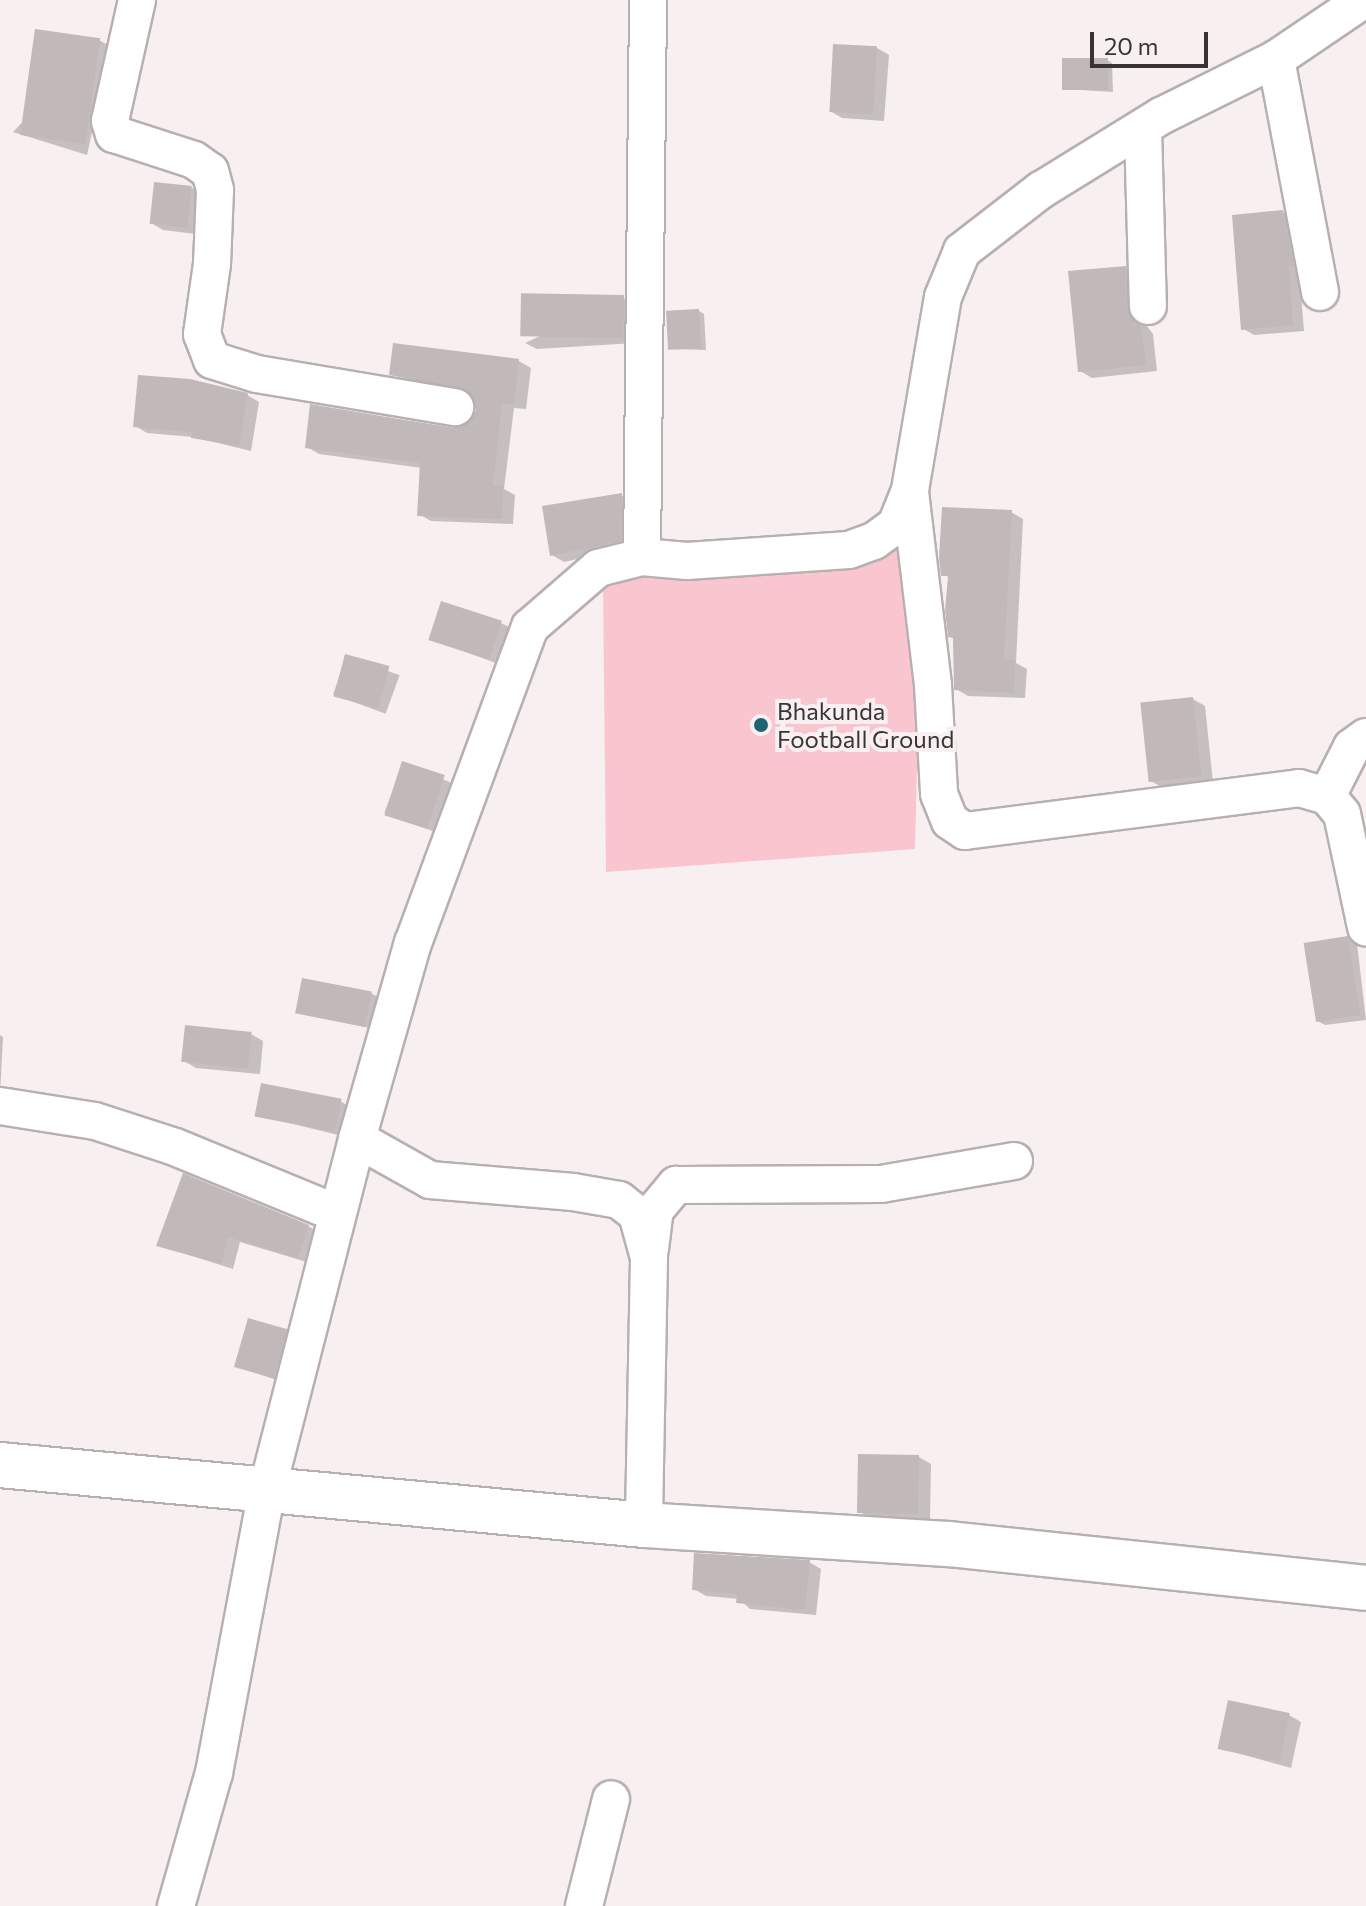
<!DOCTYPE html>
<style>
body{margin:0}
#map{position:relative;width:1366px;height:1906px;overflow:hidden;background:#f8eff1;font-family:Commissioner,sans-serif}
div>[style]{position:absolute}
.green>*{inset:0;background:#f9c5cf}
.shadow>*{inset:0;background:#0003;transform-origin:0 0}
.building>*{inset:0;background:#c1b8ba;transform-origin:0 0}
.roads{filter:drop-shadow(2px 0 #b8afb1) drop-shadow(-2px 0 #b8afb1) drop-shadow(0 2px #b8afb1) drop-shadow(0 -2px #b8afb1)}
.minor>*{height:36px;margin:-18px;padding:0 18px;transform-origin:18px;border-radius:18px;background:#fff}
.tertiary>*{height:44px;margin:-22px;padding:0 22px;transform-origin:22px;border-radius:22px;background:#fff}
.dots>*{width:22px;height:22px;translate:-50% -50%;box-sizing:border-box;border:4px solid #f8eff1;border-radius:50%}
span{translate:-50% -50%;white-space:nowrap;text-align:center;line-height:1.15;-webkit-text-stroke:8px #f8eff1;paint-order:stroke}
.poi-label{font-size:24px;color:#383435}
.left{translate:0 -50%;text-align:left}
.scale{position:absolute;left:1090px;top:32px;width:118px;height:36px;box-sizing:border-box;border:4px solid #383435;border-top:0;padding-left:10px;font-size:24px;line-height:28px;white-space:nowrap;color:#383435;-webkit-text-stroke:6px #f8eff1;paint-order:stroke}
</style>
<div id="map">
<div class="green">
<div style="clip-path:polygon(874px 529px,889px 536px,907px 564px,919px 684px,915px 849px,606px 872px,603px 583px,687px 571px)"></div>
</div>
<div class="shadow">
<div style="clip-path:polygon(99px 40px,111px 47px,87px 155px,13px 132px)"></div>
<div style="clip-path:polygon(877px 48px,889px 55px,884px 121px,842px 118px,830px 111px)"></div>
<div style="clip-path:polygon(1107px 60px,1112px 63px,1113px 92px,1064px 89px)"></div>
<div style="clip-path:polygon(192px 188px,204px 195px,204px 235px,163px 230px,151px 223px)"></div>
<div style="clip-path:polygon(1283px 212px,1295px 219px,1304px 331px,1254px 335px,1242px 328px)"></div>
<div style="clip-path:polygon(1125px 268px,1137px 275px,1139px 316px,1153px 334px,1157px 371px,1092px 378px,1080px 371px)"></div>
<div style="clip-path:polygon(623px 298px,635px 304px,635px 343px,537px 349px,525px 343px)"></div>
<div style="clip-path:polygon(699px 311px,704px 314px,706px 350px,667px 349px)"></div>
<div style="clip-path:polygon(395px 345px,519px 361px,531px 368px,526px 409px,514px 408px,504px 489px,515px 495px,513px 524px,431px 521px,419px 514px,422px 468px,319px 454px,307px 447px,312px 406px,462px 429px,478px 412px,472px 395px,392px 374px)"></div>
<div style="clip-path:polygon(247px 395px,259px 402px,251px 451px,193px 437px,147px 433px,135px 426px)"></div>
<div style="clip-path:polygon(621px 495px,633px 502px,633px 547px,564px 562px,552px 555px)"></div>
<div style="clip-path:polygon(1011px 512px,1023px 519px,1016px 663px,1027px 669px,1025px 698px,968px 696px,956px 689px,950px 578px,943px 574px)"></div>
<div style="clip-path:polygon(501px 623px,513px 629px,501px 665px,431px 639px)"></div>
<div style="left:347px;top:656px;width:56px;height:41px;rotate:20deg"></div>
<div style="clip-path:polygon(1193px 699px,1205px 706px,1213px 782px,1163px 788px,1151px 781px)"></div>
<div style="left:403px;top:764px;width:57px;height:52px;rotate:21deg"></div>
<div style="clip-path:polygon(1347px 938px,1357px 943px,1366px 1020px,1325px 1025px,1316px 1020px)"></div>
<div style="clip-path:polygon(371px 993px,383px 1000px,378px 1030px,298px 1012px)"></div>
<div style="clip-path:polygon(251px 1034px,263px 1041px,260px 1074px,196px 1068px,184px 1061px)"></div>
<div style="clip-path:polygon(0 1035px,3px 1037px,0 1096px)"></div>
<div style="clip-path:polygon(340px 1101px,352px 1108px,346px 1137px,257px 1115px)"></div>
<div style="clip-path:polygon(308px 1226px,320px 1233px,310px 1263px,240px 1242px,233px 1269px,158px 1245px)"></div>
<div style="clip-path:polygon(286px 1330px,298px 1337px,285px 1383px,236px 1366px)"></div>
<div style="clip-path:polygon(919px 1457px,931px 1464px,930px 1520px,872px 1519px,860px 1512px)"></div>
<div style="clip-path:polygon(809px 1562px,821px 1569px,816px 1615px,750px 1609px,739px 1599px,706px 1596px,694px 1589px)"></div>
<div style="clip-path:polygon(1289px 1715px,1301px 1722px,1291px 1768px,1219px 1748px)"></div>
</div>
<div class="building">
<div style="left:35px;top:29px;width:66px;height:107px;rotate:8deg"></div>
<div style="left:833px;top:44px;width:44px;height:68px;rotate:3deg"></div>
<div style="left:1062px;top:58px;width:46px;height:32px"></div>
<div style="left:154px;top:182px;width:38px;height:42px;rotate:6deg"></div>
<div style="clip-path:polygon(1283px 210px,1294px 267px,1289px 267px,1293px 325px,1241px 330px,1232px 215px)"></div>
<div style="clip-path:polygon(1126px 266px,1127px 307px,1135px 325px,1141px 325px,1146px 365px,1078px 372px,1068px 271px)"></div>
<div style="left:624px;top:295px;width:43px;height:103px;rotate:91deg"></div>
<div style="left:699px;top:309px;width:39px;height:33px;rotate:87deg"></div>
<div style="clip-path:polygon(393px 343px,519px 359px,514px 404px,502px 403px,493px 486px,503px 486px,502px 519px,417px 516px,420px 463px,305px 448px,310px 404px,452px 428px,471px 421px,476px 410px,468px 390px,389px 375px)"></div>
<div style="clip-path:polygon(138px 375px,190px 379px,248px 393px,239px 446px,191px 438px,192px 432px,133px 427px)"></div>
<div style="clip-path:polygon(622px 493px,621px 541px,550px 556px,542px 506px)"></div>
<div style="clip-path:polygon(942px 507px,1012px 510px,1004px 660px,1015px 660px,1014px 693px,954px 690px,953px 638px,948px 637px,945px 610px,948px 576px,941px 576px,939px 558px)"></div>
<div style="left:441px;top:601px;width:64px;height:41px;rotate:18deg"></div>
<div style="left:345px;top:654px;width:46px;height:44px;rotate:15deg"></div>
<div style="left:1193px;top:697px;width:80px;height:53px;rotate:84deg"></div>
<div style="left:402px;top:761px;width:45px;height:57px;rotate:18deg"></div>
<div style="left:1348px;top:936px;width:80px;height:45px;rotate:81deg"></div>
<div style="left:302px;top:978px;width:71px;height:36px;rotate:11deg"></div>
<div style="left:185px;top:1025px;width:67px;height:37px;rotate:6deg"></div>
<div style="left:261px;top:1083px;width:82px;height:34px;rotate:11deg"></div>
<div style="clip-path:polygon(183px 1173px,309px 1225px,298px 1258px,228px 1237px,221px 1264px,156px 1246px)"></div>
<div style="left:248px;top:1318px;width:41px;height:51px;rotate:16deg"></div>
<div style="left:858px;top:1454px;width:61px;height:59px;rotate:1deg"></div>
<div style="clip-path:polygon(694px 1553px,810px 1560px,805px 1610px,736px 1603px,737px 1594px,692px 1590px)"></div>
<div style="left:1228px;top:1700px;width:63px;height:50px;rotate:12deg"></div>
</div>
<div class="roads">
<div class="minor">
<div style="left:137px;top:0;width:124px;rotate:102.6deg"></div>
<div style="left:110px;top:121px;width:14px;rotate:73deg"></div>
<div style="left:114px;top:134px;width:84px;rotate:18deg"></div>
<div style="left:194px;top:160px;width:19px;rotate:35deg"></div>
<div style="left:210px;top:171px;width:20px;rotate:75deg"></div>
<div style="left:215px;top:190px;width:74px;rotate:92.3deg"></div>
<div style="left:212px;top:264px;width:71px;rotate:98.1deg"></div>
<div style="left:202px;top:334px;width:28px;rotate:69deg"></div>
<div style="left:212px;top:360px;width:47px;rotate:17.3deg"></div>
<div style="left:257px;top:374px;width:201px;rotate:9.5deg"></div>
<div style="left:1276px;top:59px;width:237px;rotate:79.3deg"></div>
<div style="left:1143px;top:130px;width:176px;rotate:88.4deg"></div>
<div style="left:910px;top:492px;width:194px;rotate:83.2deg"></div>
<div style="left:933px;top:685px;width:109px;rotate:86.8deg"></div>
<div style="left:939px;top:794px;width:29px;rotate:68deg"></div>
<div style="left:950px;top:821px;width:18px;rotate:34deg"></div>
<div style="left:965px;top:831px;width:337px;rotate:-7.3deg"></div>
<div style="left:1299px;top:788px;width:29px;rotate:16deg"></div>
<div style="left:1327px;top:796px;width:23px;rotate:50deg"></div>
<div style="left:1342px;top:814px;width:116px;rotate:78deg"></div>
<div style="left:642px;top:557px;width:557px;rotate:-89.38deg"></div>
<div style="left:1327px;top:796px;width:55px;rotate:-63deg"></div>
<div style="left:1352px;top:747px;width:17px;rotate:-36deg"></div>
<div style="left:0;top:1106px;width:96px;rotate:9deg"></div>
<div style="left:95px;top:1121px;width:84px;rotate:18deg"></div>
<div style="left:175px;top:1147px;width:174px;rotate:22.3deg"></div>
<div style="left:357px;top:1139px;width:84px;rotate:29.3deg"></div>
<div style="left:430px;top:1180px;width:144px;rotate:4.8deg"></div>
<div style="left:573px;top:1192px;width:47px;rotate:9.9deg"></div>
<div style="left:619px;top:1200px;width:23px;rotate:38deg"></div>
<div style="left:637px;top:1214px;width:46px;rotate:74.7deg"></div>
<div style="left:649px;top:1258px;width:267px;rotate:91.1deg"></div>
<div style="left:650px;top:1249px;width:39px;rotate:-83deg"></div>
<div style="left:655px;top:1210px;width:33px;rotate:-50deg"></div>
<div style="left:676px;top:1185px;width:205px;rotate:-0.3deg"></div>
<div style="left:881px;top:1184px;width:135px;rotate:-9.8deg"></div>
<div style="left:176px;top:1906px;width:138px;rotate:-74.1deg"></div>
<div style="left:214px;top:1773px;width:288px;rotate:-79.4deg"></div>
<div style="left:267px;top:1490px;width:362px;rotate:-75.6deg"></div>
<div style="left:357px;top:1139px;width:204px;rotate:-74.1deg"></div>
<div style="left:413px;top:943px;width:337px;rotate:-69.7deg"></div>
<div style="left:530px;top:627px;width:90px;rotate:-40.9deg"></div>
<div style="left:598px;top:568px;width:45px;rotate:-14deg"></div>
<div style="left:642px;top:557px;width:45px;rotate:5.1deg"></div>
<div style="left:687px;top:561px;width:162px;rotate:-3.9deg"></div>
<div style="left:849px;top:550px;width:27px;rotate:-20deg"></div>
<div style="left:874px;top:541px;width:27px;rotate:-36deg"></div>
<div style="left:896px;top:525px;width:38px;rotate:-68deg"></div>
<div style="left:910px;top:490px;width:196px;rotate:-80.3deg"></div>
<div style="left:943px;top:297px;width:50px;rotate:-67.6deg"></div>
<div style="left:962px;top:251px;width:100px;rotate:-37.7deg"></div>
<div style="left:1041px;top:190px;width:141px;rotate:-31.7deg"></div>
<div style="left:1161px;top:116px;width:128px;rotate:-26.4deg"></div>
<div style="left:1276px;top:59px;width:105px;rotate:-34.1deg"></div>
<div style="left:584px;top:1906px;width:110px;rotate:-75.8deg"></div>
</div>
<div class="tertiary">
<div style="left:0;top:1465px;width:647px;rotate:5.32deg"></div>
<div style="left:644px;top:1525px;width:305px;rotate:3.6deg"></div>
<div style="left:948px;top:1544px;width:420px;rotate:6deg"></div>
</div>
</div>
<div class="dots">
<div style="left:761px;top:725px;background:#1e6574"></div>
</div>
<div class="poi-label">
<span class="left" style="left:777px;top:725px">Bhakunda<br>Football Ground</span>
</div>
<div class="scale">20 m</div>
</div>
